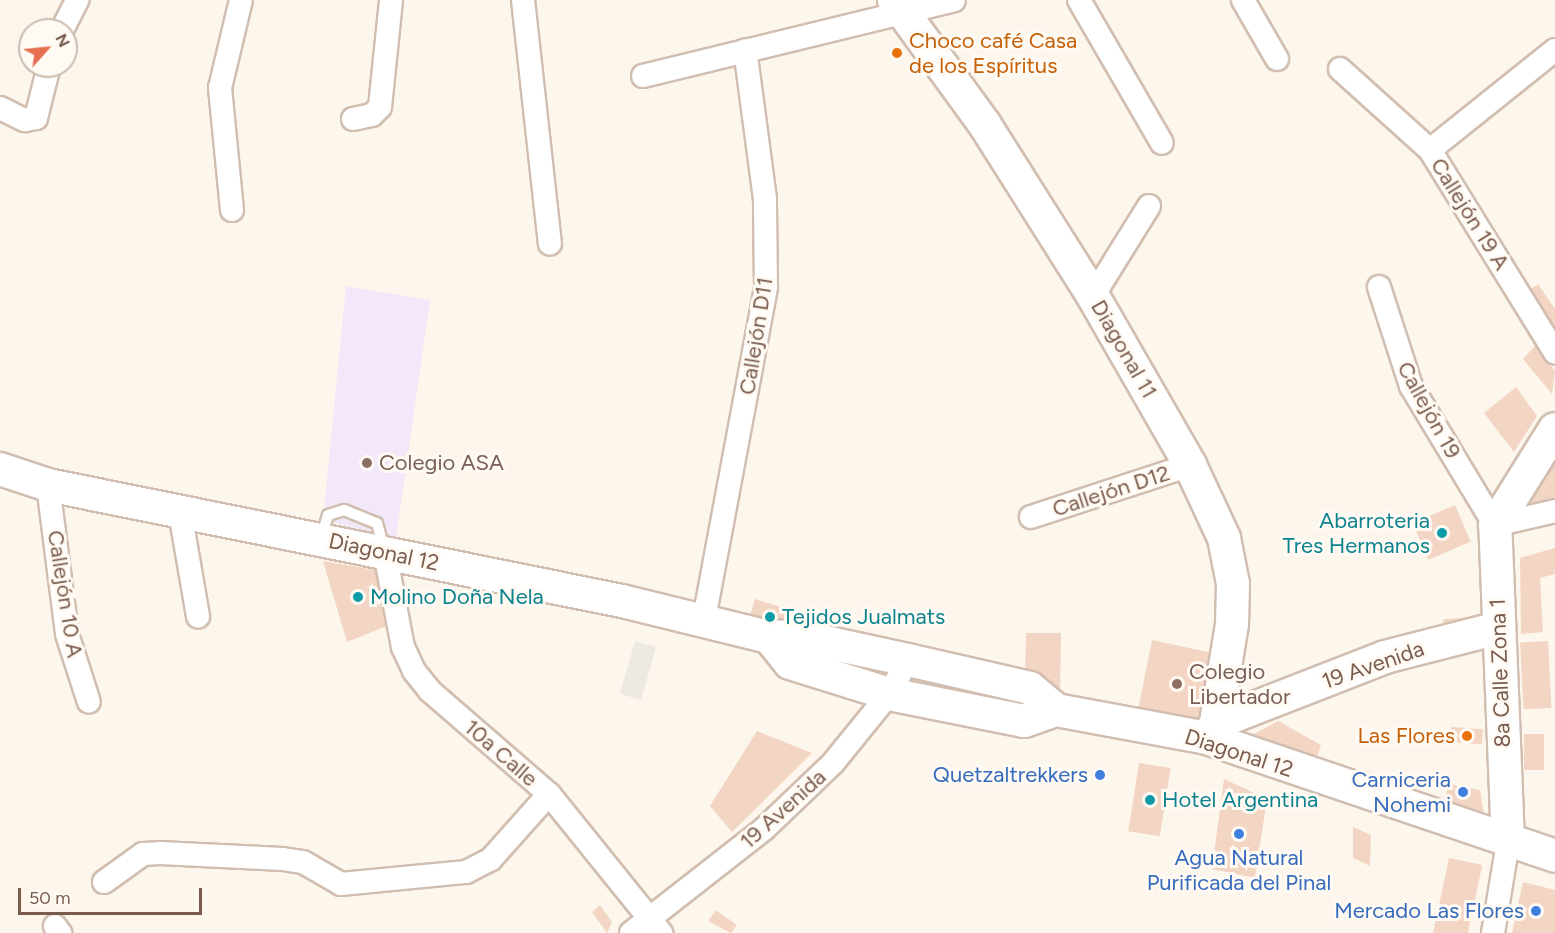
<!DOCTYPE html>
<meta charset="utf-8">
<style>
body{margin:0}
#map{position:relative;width:1555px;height:933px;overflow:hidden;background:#fdf6ec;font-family:Figtree,sans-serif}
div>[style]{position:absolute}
.industrial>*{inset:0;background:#efe9e4;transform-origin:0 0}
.education>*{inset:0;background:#f3e8fa}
.building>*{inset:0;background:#f3d5c3;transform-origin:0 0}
.roads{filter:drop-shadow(2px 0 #d1beb0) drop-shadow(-2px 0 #d1beb0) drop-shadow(0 2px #d1beb0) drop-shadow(0 -2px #d1beb0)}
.lane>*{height:10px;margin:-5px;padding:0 5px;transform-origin:5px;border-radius:5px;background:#fff}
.street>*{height:22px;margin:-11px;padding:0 11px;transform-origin:11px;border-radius:11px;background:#fff}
.secondary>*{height:32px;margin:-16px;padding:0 16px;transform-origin:16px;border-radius:16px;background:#fff}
.dots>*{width:16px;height:16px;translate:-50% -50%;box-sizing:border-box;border:3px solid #fffaf3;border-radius:50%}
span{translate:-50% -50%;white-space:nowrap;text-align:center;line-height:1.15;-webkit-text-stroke:6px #fffaf3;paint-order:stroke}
.food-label{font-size:22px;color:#c56008}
.left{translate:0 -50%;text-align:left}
.right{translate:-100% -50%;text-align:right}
.street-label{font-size:22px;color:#7a5c4d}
.education-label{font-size:22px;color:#785e54}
.culture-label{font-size:22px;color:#0d838f}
.shop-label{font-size:22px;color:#366cbe}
.north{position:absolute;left:18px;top:18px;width:60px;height:60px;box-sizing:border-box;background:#fffaf3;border:2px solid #cabbb1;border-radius:50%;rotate:63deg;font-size:16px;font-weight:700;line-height:24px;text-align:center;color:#7a5c4d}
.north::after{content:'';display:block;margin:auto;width:21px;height:27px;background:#e76f51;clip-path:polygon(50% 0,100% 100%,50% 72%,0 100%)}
.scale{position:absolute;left:18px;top:888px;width:184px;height:27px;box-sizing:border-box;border:3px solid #7a5c4d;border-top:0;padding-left:8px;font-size:18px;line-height:21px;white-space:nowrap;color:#7a5c4d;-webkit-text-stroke:4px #fffaf3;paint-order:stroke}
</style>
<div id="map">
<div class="industrial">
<div style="left:635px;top:641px;width:22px;height:55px;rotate:16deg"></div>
</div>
<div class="education">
<div style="clip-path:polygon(346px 286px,430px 300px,396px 538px,323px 520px)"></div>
</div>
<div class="building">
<div style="clip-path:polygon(1538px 284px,1555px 309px,1555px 342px,1522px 295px)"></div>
<div style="clip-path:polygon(1537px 344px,1555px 371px,1552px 394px,1523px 359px)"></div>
<div style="clip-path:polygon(1516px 387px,1537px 416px,1514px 452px,1484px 413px)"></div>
<div style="clip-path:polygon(1555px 452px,1555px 501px,1532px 507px,1528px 502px)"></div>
<div style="left:1455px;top:505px;width:40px;height:46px;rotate:67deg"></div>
<div style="clip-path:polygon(1555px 548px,1555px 574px,1540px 578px,1543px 632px,1521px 634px,1520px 558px)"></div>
<div style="clip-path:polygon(323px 561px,375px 570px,389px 625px,347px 642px)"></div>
<div style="left:755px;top:599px;width:39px;height:25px;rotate:17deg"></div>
<div style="left:1475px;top:617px;width:15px;height:32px;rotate:86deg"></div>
<div style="clip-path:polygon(1026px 633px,1061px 633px,1060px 695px,1025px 686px)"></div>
<div style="clip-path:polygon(1152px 640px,1217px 654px,1203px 720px,1192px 726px,1137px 715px)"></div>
<div style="left:1548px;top:641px;width:67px;height:28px;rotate:87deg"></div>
<div style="clip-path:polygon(1278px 721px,1321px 745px,1312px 772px,1263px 751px,1252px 735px)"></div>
<div style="left:1451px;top:727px;width:32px;height:15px;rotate:4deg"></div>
<div style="clip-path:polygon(757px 731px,812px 753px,732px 832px,710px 806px)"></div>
<div style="left:1524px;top:734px;width:20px;height:36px"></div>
<div style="left:1139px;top:763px;width:32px;height:69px;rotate:9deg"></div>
<div style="clip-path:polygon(1224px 779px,1267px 799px,1255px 878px,1212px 869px)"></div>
<div style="clip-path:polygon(1448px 784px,1480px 790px,1486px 827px,1443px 815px)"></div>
<div style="clip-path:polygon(1353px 827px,1371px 835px,1370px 866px,1353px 858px)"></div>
<div style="left:1449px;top:858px;width:34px;height:77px;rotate:12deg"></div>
<div style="clip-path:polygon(1523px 882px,1555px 890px,1555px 933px,1512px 933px)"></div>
<div style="clip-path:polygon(600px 905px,612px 922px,607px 933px,592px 912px)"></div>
<div style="clip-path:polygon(716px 910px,737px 925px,731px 933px,708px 921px)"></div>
</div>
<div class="roads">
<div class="lane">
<div style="left:321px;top:538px;width:24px;rotate:-73deg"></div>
<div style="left:328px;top:515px;width:17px;rotate:-17deg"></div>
<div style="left:344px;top:510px;width:35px;rotate:22deg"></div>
<div style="left:377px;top:523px;width:27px;rotate:75deg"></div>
</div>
<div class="street">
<div style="left:523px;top:0;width:245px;rotate:83.7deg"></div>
<div style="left:1079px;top:0;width:165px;rotate:59.9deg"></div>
<div style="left:1243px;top:0;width:68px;rotate:60deg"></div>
<div style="left:62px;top:30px;width:34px;rotate:-63deg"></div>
<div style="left:1340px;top:69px;width:121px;rotate:42deg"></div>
<div style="left:1430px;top:150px;width:238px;rotate:58.3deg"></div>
<div style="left:643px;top:76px;width:320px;rotate:-13.7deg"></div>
<div style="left:0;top:108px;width:28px;rotate:26deg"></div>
<div style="left:25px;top:120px;width:11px;rotate:-10deg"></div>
<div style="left:36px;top:118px;width:54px;rotate:-76deg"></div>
<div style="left:353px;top:119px;width:19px;rotate:-12deg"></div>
<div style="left:372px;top:115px;width:11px;rotate:-45deg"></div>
<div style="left:380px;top:107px;width:108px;rotate:-84.1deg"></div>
<div style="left:1430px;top:150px;width:160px;rotate:-38.7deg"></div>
<div style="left:232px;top:210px;width:123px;rotate:-95.6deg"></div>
<div style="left:220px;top:88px;width:90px;rotate:-76.6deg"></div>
<div style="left:1379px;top:287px;width:104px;rotate:72.1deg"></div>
<div style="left:1411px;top:386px;width:162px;rotate:58.9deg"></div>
<div style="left:1495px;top:525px;width:62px;rotate:-13.1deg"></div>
<div style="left:1093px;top:296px;width:106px;rotate:-58.1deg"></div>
<div style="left:48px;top:485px;width:150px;rotate:82.7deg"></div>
<div style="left:67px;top:634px;width:71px;rotate:72.1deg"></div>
<div style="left:180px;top:512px;width:106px;rotate:80.2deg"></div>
<div style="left:1031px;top:517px;width:167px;rotate:-18.1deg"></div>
<div style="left:385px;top:553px;width:96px;rotate:79.2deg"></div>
<div style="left:403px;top:647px;width:26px;rotate:65deg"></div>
<div style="left:414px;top:671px;width:26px;rotate:51deg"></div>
<div style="left:430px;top:691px;width:157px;rotate:40.9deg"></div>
<div style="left:549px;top:794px;width:179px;rotate:51.1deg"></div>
<div style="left:704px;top:619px;width:338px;rotate:-79.4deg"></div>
<div style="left:766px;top:287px;width:88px;rotate:-90.7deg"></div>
<div style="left:765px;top:199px;width:150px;rotate:-97.6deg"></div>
<div style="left:104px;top:882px;width:48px;rotate:-35.7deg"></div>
<div style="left:143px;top:854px;width:17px;rotate:-3deg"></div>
<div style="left:160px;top:853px;width:123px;rotate:2.8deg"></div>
<div style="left:283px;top:859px;width:20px;rotate:9deg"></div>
<div style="left:303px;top:862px;width:44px;rotate:30.1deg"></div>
<div style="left:341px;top:884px;width:126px;rotate:-5.5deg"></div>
<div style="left:466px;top:872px;width:28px;rotate:-27deg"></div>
<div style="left:491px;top:859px;width:87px;rotate:-48.3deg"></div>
<div style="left:55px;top:926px;width:9px;rotate:54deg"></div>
<div style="left:631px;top:933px;width:169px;rotate:-38deg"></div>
<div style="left:764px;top:829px;width:95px;rotate:-43.7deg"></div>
<div style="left:833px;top:763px;width:89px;rotate:-50.9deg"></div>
<div style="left:889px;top:694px;width:39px;rotate:-61deg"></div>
<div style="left:1493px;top:933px;width:92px;rotate:-80.6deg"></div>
</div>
<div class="secondary">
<div style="left:894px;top:0;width:155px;rotate:53.9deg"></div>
<div style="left:985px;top:125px;width:202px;rotate:57.7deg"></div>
<div style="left:1093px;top:296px;width:195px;rotate:60.1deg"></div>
<div style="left:1190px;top:465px;width:81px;rotate:65deg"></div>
<div style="left:1224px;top:538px;width:47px;rotate:78.9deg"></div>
<div style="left:1233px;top:584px;width:40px;rotate:91.4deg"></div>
<div style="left:1232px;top:624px;width:100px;rotate:99.2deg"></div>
<div style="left:1216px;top:723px;width:17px;rotate:121deg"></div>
<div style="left:0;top:469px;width:51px;rotate:18.4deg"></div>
<div style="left:48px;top:485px;width:586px;rotate:11.43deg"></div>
<div style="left:622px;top:601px;width:151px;rotate:13.8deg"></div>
<div style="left:769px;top:637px;width:28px;rotate:-2deg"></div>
<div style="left:797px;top:636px;width:114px;rotate:12.2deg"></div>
<div style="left:908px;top:660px;width:125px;rotate:12.9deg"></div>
<div style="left:1030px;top:688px;width:34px;rotate:40deg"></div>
<div style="left:769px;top:637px;width:33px;rotate:51deg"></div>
<div style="left:790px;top:663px;width:104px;rotate:17.4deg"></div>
<div style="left:889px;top:694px;width:138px;rotate:11.3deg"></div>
<div style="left:1024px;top:721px;width:34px;rotate:-19deg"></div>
<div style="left:1056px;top:710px;width:154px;rotate:10.5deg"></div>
<div style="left:1207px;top:738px;width:367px;rotate:18.7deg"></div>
<div style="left:1216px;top:723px;width:181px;rotate:-21.3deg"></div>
<div style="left:1385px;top:657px;width:117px;rotate:-14.4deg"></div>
<div style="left:1508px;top:842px;width:317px;rotate:-92.3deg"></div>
<div style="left:1495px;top:525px;width:113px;rotate:-58deg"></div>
</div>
</div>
<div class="dots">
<div style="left:897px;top:53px;background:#e8710a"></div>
<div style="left:367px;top:463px;background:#8d6e63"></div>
<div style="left:1442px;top:533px;background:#0f9aa8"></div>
<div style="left:358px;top:597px;background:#0f9aa8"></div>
<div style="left:770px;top:617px;background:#0f9aa8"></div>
<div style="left:1177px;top:684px;background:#8d6e63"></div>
<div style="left:1467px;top:736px;background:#e8710a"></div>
<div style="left:1100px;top:775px;background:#3f7fe0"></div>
<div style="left:1463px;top:792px;background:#3f7fe0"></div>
<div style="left:1150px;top:800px;background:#0f9aa8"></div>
<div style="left:1239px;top:834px;background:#3f7fe0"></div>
<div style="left:1536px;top:911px;background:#3f7fe0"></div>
</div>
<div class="food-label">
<span class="left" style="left:909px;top:53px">Choco café Casa<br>de los Espíritus</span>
<span class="right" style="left:1455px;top:736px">Las Flores</span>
</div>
<div class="street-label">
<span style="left:1470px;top:214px;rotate:58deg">Callejón 19 A</span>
<span style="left:756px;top:336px;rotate:-81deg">Callejón D11</span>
<span style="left:1124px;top:349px;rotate:60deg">Diagonal 11</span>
<span style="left:1429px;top:410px;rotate:61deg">Callejón 19</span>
<span style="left:1111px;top:491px;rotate:-18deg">Callejón D12</span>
<span style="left:384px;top:552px;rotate:12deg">Diagonal 12</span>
<span style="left:65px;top:594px;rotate:81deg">Callejón 10 A</span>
<span style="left:1373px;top:665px;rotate:-19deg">19 Avenida</span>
<span style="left:1500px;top:673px;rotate:-92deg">8a Calle Zona 1</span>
<span style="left:501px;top:753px;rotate:41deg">10a Calle</span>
<span style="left:1239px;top:753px;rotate:18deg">Diagonal 12</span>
<span style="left:783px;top:809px;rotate:-42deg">19 Avenida</span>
</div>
<div class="education-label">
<span class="left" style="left:379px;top:463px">Colegio ASA</span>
<span class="left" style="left:1189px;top:684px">Colegio<br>Libertador</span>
</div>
<div class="culture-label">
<span class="right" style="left:1430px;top:533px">Abarroteria<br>Tres Hermanos</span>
<span class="left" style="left:370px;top:597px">Molino Doña Nela</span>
<span class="left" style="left:782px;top:617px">Tejidos Jualmats</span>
<span class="left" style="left:1162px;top:800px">Hotel Argentina</span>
</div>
<div class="shop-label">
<span class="right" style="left:1088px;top:775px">Quetzaltrekkers</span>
<span class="right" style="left:1451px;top:792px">Carniceria<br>Nohemi</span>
<span style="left:1239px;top:870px">Agua Natural<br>Purificada del Pinal</span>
<span class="right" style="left:1524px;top:911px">Mercado Las Flores</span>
</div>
<div class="north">N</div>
<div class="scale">50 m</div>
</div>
